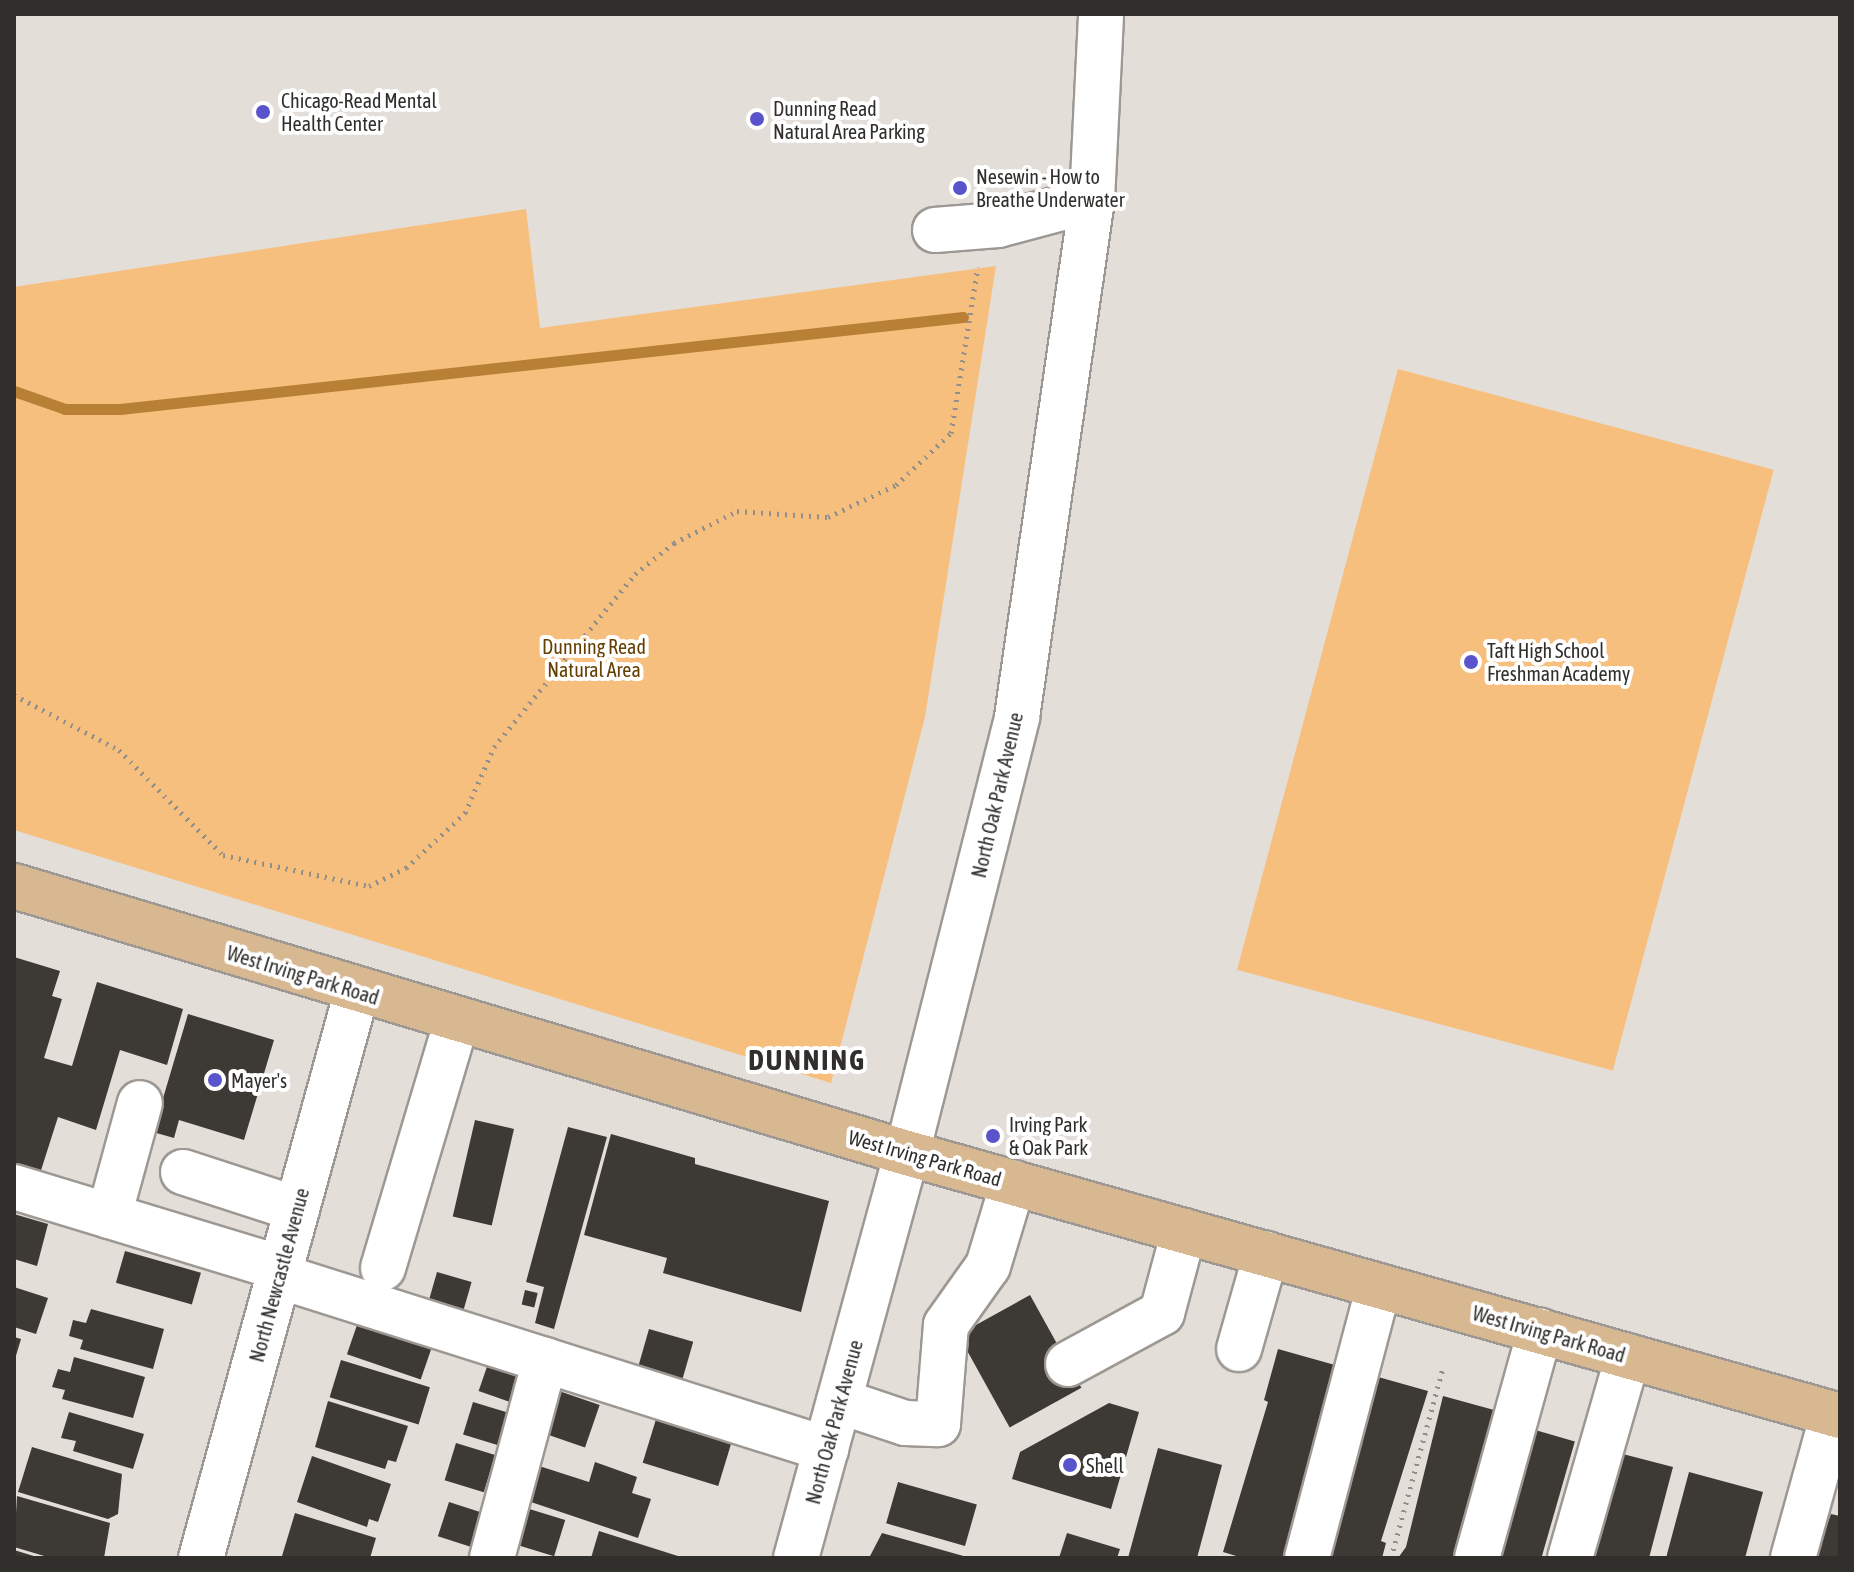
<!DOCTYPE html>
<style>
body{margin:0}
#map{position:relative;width:1854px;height:1572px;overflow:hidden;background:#e4ded9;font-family:"Asap Condensed",sans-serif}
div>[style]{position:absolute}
.green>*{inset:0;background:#f6bf7e;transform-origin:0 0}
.stream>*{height:11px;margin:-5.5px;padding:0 5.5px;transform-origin:5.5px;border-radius:5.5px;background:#b88035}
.building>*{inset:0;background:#3d3934;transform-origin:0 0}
.path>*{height:5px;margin-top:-2.5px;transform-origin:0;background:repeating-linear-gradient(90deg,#928e8a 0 2px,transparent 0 8px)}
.roads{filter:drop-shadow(2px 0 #9d9893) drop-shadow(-2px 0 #9d9893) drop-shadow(0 2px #9d9893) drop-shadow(0 -2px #9d9893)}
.minor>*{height:44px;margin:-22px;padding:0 22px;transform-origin:22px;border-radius:22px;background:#fff}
.major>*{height:44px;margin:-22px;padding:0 22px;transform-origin:22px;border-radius:22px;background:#d7b890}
.dots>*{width:22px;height:22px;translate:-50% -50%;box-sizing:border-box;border:4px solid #fff;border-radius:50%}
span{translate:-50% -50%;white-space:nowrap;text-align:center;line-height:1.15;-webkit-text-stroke:8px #fff;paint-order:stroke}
.poi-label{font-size:20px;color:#312f2c}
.left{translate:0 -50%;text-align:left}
.park-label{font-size:20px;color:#664003}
.street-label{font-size:20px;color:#312f2c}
.district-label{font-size:28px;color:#312f2c;font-weight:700;letter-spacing:2px}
.frame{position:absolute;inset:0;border:16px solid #312f2c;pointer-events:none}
</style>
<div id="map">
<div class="green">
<div style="clip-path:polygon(526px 209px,540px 328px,996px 266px,925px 717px,831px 1083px,14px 830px,14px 287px)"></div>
<div style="left:1398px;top:369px;width:389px;height:622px;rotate:15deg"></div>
</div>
<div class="stream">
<div style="left:14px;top:391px;width:54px;rotate:19.4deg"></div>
<div style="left:65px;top:409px;width:55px"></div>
<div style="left:120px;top:409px;width:848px;rotate:-6.23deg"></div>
</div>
<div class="building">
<div style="clip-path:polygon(14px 957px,60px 971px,52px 996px,62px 999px,44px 1058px,72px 1066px,97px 982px,183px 1009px,167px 1065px,120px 1050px,96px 1130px,58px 1117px,36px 1186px,14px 1180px)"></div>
<div style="clip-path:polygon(188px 1014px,274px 1040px,244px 1140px,179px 1120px,174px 1138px,153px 1132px)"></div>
<div style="left:475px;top:1120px;width:40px;height:99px;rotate:13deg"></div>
<div style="clip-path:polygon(568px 1127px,607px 1137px,554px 1329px,535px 1323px,544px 1287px,526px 1282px)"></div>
<div style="clip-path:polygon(611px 1134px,695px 1158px,695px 1164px,829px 1201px,801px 1312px,663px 1273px,667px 1258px,584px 1235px)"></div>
<div style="clip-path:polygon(14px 1214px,48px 1224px,37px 1266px,14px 1259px)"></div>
<div style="left:125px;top:1251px;width:79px;height:33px;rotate:16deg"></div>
<div style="left:437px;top:1272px;width:36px;height:35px;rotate:16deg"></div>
<div style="clip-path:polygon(14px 1287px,48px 1298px,36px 1334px,14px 1327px)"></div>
<div style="left:525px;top:1290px;width:13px;height:15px;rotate:13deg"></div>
<div style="left:1030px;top:1295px;width:106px;height:82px;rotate:61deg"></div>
<div style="clip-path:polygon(91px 1309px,164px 1329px,153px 1369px,80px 1349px,83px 1340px,69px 1336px,73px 1320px,86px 1323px)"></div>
<div style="left:358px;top:1322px;width:78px;height:34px;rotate:19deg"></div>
<div style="left:649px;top:1329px;width:46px;height:47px;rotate:16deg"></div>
<div style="clip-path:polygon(14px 1337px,21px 1339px,15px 1359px,14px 1359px)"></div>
<div style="clip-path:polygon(1278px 1349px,1342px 1367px,1295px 1517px,1300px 1519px,1289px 1558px,1243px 1558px,1223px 1552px,1268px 1402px,1264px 1400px)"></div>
<div style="clip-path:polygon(74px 1357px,145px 1377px,133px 1418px,62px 1399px,65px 1390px,52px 1387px,58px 1369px,70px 1372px)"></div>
<div style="left:490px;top:1358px;width:37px;height:35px;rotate:19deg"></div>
<div style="left:341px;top:1360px;width:93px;height:39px;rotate:17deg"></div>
<div style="clip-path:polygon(1364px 1373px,1428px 1391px,1381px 1541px,1386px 1543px,1382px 1558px,1313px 1558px)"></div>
<div style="left:559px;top:1391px;width:43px;height:45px;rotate:19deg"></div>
<div style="clip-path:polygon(1443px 1396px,1505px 1413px,1465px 1558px,1398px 1558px,1406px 1547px)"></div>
<div style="clip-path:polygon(328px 1401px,408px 1426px,396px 1462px,388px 1460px,385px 1469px,315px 1447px)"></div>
<div style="left:473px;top:1402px;width:41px;height:34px;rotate:17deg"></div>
<div style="clip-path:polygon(1109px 1403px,1139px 1412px,1111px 1509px,1012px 1479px,1020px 1452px)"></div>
<div style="clip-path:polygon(69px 1412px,144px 1434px,133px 1469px,73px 1451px,76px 1441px,61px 1438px)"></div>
<div style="left:657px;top:1416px;width:79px;height:49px;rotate:17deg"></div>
<div style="left:1521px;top:1426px;width:56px;height:136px;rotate:16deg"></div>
<div style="left:456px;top:1443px;width:41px;height:39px;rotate:17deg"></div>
<div style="clip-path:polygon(32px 1447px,122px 1474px,118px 1514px,108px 1519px,18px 1492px)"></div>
<div style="clip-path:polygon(1158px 1448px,1222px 1465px,1197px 1558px,1128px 1558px)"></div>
<div style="clip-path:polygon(1619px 1453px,1673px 1467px,1649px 1558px,1591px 1558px)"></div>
<div style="clip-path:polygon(312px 1456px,391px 1484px,378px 1522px,369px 1519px,367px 1527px,297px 1502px)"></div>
<div style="clip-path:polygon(595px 1462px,637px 1477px,632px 1493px,651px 1499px,638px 1538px,525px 1500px,536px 1465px,589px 1482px)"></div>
<div style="clip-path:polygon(1689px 1472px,1763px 1492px,1745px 1558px,1666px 1558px)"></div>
<div style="left:898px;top:1482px;width:82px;height:43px;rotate:16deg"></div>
<div style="clip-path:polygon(17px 1496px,110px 1523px,104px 1558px,51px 1558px,14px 1547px)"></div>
<div style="left:449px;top:1502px;width:40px;height:36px;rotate:18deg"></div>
<div style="left:526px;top:1508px;width:41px;height:38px;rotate:17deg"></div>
<div style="clip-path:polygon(295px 1513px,376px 1538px,370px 1558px,282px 1556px)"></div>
<div style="clip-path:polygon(1831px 1514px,1840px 1516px,1840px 1558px,1815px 1558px)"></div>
<div style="clip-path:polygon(599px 1531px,681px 1557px,681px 1558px,591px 1558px)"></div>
<div style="clip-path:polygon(882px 1533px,967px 1557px,967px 1558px,869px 1558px)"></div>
<div style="clip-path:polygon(1067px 1533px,1120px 1549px,1117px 1558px,1059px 1558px)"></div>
<div style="clip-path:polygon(14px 1550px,37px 1557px,37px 1558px,14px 1558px)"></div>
</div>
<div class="path">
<div style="left:14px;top:695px;width:119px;rotate:27.6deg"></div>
<div style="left:119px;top:750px;width:148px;rotate:45.3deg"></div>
<div style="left:223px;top:855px;width:149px;rotate:12deg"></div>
<div style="left:369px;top:886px;width:41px;rotate:-25.9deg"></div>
<div style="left:406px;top:868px;width:81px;rotate:-43deg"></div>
<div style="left:465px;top:813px;width:72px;rotate:-66.3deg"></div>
<div style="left:494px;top:747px;width:223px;rotate:-50.8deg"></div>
<div style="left:635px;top:574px;width:50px;rotate:-38.5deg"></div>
<div style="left:674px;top:543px;width:71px;rotate:-26.9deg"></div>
<div style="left:737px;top:511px;width:91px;rotate:3.8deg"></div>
<div style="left:828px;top:517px;width:75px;rotate:-25.2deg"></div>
<div style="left:896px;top:485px;width:76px;rotate:-43.4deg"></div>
<div style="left:951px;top:433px;width:168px;rotate:-80.8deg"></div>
<div style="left:1391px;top:1558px;width:197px;rotate:-74.7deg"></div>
</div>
<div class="roads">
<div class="minor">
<div style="left:935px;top:230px;width:63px;rotate:-4.5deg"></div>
<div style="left:998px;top:225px;width:97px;rotate:-14.9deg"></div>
<div style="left:183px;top:1172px;width:120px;rotate:18deg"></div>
<div style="left:14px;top:1187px;width:279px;rotate:16.9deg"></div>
<div style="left:109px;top:1216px;width:117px;rotate:-74.7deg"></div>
<div style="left:383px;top:1268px;width:259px;rotate:-73.4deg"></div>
<div style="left:279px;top:1276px;width:574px;rotate:17.55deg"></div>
<div style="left:1239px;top:1349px;width:99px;rotate:-74.1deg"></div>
<div style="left:1068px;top:1364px;width:107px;rotate:-28.5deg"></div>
<div style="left:1162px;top:1313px;width:85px;rotate:-75deg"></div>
<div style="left:839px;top:1401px;width:70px;rotate:18.4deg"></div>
<div style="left:905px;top:1423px;width:33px;rotate:2deg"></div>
<div style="left:938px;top:1424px;width:99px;rotate:-85.4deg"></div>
<div style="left:946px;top:1325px;width:72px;rotate:-54.6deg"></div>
<div style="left:988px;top:1266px;width:87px;rotate:-73.2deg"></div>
<div style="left:201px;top:1558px;width:588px;rotate:-74.62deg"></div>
<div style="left:492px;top:1558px;width:205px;rotate:-75deg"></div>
<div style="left:796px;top:1558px;width:420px;rotate:-74.7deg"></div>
<div style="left:907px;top:1153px;width:450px;rotate:-75.8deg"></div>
<div style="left:1017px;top:717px;width:522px;rotate:-81.75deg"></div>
<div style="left:1092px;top:200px;width:186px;rotate:-87.2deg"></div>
<div style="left:1307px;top:1558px;width:281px;rotate:-75.2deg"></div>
<div style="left:1477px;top:1558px;width:236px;rotate:-74.5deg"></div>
<div style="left:1570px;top:1558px;width:210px;rotate:-74deg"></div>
<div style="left:1793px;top:1558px;width:149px;rotate:-74.5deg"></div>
</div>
<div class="major">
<div style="left:14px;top:886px;width:932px;rotate:16.65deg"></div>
<div style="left:907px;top:1153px;width:969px;rotate:15.74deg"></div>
</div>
</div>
<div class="dots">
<div style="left:263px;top:112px;background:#5a54cc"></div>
<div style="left:757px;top:119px;background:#5a54cc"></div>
<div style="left:960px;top:188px;background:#5a54cc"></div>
<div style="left:1471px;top:662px;background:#5a54cc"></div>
<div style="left:215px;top:1080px;background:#5a54cc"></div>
<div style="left:993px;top:1136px;background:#5a54cc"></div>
<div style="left:1070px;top:1465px;background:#5a54cc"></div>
</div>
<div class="poi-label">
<span class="left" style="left:281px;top:112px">Chicago-Read Mental<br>Health Center</span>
<span class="left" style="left:773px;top:120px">Dunning Read<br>Natural Area Parking</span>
<span class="left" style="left:976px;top:188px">Nesewin - How to<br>Breathe Underwater</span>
<span class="left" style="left:1487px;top:662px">Taft High School<br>Freshman Academy</span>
<span class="left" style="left:231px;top:1080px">Mayer's</span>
<span class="left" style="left:1009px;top:1136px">Irving Park<br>&amp; Oak Park</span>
<span class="left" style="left:1086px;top:1465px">Shell</span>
</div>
<div class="park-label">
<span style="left:594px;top:658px">Dunning Read<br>Natural Area</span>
</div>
<div class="street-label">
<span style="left:997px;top:795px;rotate:-77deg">North Oak Park Avenue</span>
<span style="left:303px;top:975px;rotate:17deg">West Irving Park Road</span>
<span style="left:925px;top:1158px;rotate:16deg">West Irving Park Road</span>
<span style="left:279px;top:1275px;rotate:-75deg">North Newcastle Avenue</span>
<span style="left:1549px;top:1334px;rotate:16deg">West Irving Park Road</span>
<span style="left:834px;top:1422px;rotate:-75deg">North Oak Park Avenue</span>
</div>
<div class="district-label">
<span style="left:807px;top:1060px">DUNNING</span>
</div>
<div class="frame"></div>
</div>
